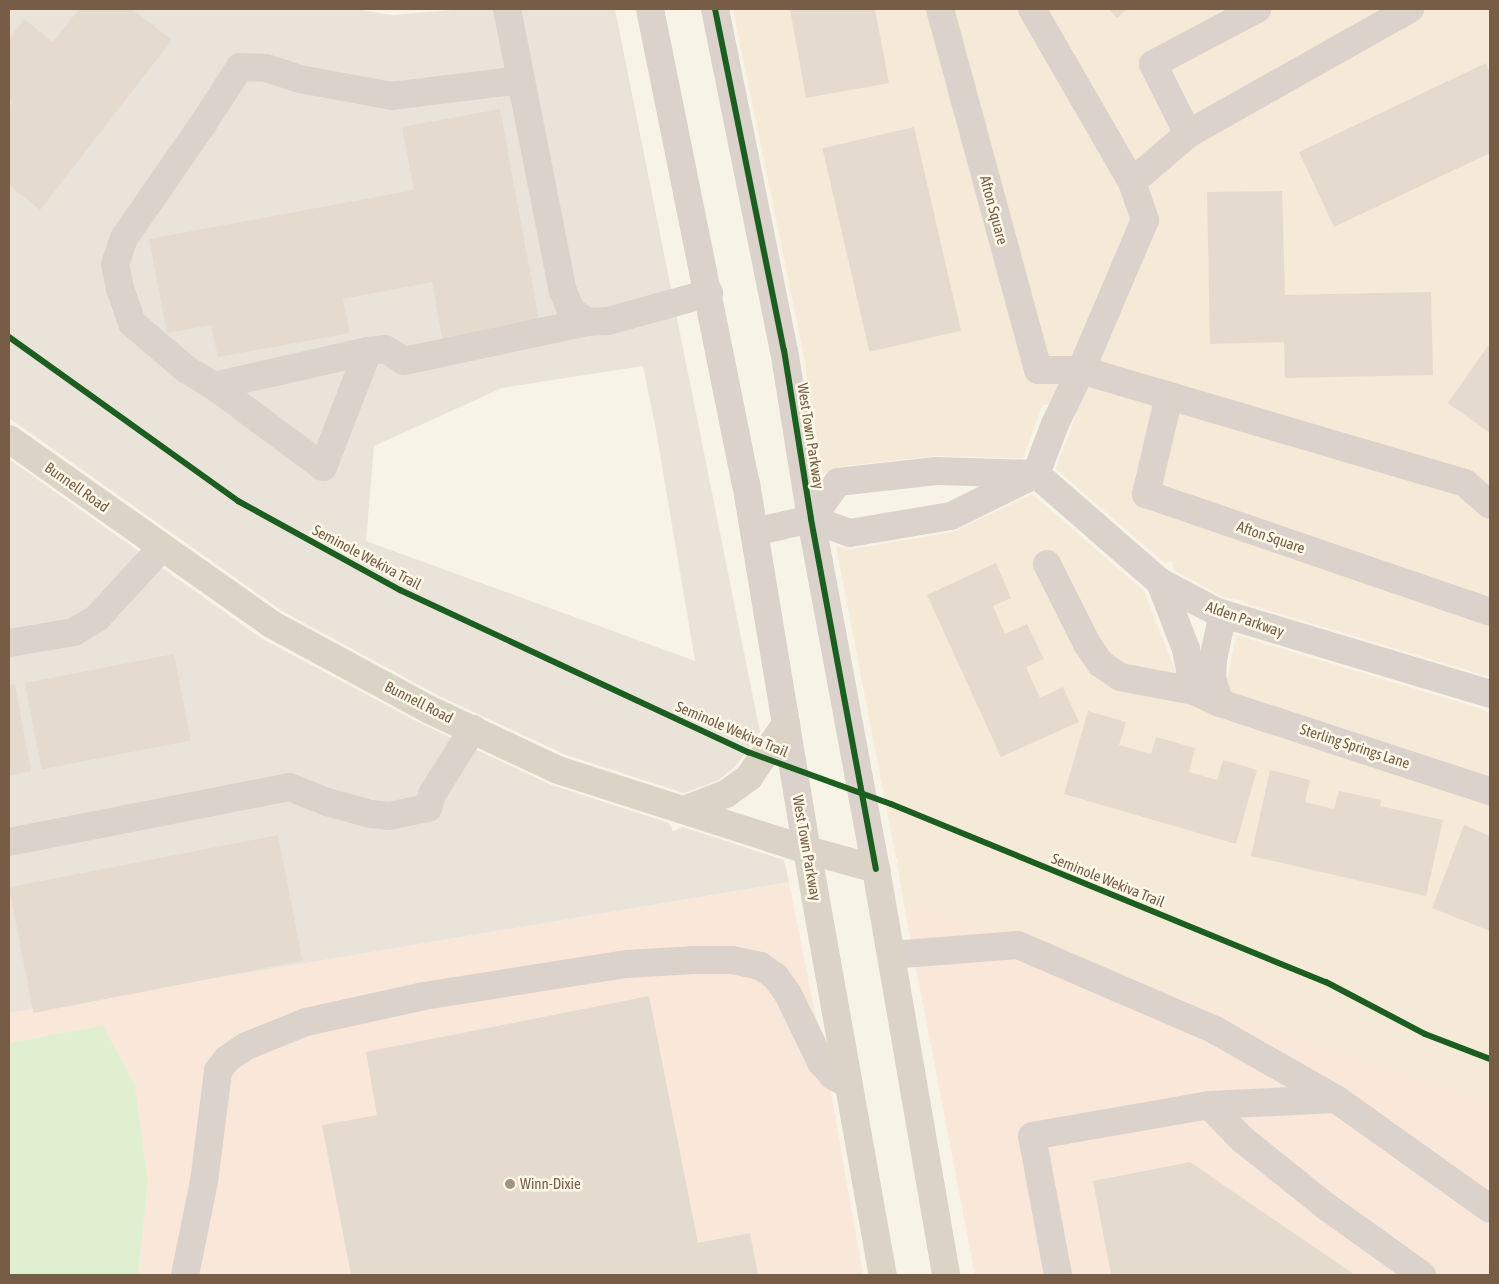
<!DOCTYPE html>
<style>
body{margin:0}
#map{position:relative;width:1499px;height:1284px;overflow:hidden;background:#f8f3e7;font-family:"Asap Condensed",sans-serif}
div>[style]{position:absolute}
.residential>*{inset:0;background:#f4ead7}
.commercial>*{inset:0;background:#f9e8da}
.industrial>*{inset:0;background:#eae3d9}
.green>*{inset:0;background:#e0efd0}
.building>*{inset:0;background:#e4dbce;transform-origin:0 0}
.minor>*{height:28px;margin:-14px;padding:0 14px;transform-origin:14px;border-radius:14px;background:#dbd3cb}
.major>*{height:28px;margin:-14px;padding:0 14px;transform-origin:14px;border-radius:14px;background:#dad3c6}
.cycleway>*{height:6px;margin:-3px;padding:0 3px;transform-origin:3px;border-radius:3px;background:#1b5e20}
.dots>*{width:14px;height:14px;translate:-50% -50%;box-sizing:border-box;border:2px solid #fff9e9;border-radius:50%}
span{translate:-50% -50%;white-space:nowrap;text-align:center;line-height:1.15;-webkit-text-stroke:5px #fff9e9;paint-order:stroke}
.street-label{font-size:15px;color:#775c46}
.poi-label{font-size:15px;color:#775c46}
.left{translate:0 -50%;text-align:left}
.frame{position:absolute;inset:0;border:10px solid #775c46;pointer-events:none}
</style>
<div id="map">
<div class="residential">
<div style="clip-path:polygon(733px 9px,1490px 9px,1490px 677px,1244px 603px,1244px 601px,1225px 598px,1175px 571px,1171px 561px,1165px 563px,1056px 469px,1077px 412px,1043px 404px,1023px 458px,934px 456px,837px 467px,823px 475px,802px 347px)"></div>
<div style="clip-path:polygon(1032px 494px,1144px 591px,1175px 670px,1195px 663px,1193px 672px,1228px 677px,1236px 635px,1482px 709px,1490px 714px,1490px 1102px,903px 900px,897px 864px,899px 859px,896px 858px,836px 546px,852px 549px,953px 532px)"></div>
</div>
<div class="commercial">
<div style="clip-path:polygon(789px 882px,830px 1087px,863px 1275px,138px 1275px,148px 1182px,135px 1085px,103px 1025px,9px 1043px,9px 1013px)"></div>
<div style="clip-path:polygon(903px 900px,1490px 1102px,1490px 1275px,975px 1275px)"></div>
</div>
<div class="industrial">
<div style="clip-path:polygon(evenodd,9px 9px,355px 9px,392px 15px,465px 9px,615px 9px,760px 732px,735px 767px,717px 781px,684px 793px,566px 755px,439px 696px,282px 611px,9px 418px,9px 9px,643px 366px,656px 430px,695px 661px,366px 541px,374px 446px,502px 388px,643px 366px)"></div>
<div style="clip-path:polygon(9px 459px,261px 638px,420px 723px,549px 784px,669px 823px,673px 831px,683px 827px,784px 860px,789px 882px,9px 1013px)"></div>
</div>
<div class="green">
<div style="clip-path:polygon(103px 1025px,135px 1085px,148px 1182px,138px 1275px,9px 1275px,9px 1043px)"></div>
</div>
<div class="building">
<div style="clip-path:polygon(79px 9px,132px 9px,172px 40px,40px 210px,9px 185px,9px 107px,12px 103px,9px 100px,9px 39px,24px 19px,53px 42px)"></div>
<div style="clip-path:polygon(790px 9px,875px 9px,889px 83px,806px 98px)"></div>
<div style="clip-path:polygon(1109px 9px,1127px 9px,1117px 18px)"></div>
<div style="clip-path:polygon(1486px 63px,1490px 73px,1490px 153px,1334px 227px,1299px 152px)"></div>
<div style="clip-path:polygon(500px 109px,540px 325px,443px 343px,432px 282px,343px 299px,350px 333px,218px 357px,211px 325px,167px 333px,149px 239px,414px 190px,402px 127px)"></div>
<div style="left:914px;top:127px;width:209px;height:94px;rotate:77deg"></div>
<div style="clip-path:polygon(1282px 191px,1285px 295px,1431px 292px,1433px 375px,1285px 378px,1284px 342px,1210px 344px,1207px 192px)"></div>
<div style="clip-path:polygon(1490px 343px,1490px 433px,1448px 403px)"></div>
<div style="clip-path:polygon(996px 563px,1011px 598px,993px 606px,1005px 634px,1027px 624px,1044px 659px,1026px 667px,1040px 698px,1063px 687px,1079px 722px,1001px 757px,927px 595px)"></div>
<div style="left:174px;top:654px;width:88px;height:152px;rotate:79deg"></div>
<div style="clip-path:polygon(15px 684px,31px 771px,9px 776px,9px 685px)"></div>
<div style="clip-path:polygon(1088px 711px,1126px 722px,1119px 745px,1151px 754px,1156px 737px,1195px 748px,1189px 772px,1217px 780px,1223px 760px,1257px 770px,1236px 844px,1064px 794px)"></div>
<div style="clip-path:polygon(1270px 770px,1310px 780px,1305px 802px,1334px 809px,1339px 791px,1381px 800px,1380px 806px,1443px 820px,1426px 896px,1251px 856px)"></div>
<div style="clip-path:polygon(1464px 825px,1490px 836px,1490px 931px,1432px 908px)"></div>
<div style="left:278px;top:835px;width:128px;height:274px;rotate:79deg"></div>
<div style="clip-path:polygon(649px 996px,698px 1243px,750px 1233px,758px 1275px,351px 1275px,322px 1125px,377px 1115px,366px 1052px)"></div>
<div style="clip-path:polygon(1190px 1162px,1355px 1275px,1111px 1275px,1093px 1181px)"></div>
</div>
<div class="minor">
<div style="left:507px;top:9px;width:288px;rotate:78.8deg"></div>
<div style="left:563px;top:291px;width:22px;rotate:68deg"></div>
<div style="left:571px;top:311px;width:20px;rotate:33deg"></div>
<div style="left:588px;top:322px;width:20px;rotate:-3deg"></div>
<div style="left:608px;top:321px;width:105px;rotate:-15.5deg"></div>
<div style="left:650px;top:9px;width:484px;rotate:78.6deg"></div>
<div style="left:746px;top:483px;width:372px;rotate:80.6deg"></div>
<div style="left:715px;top:9px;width:348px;rotate:78.6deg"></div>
<div style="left:784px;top:350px;width:171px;rotate:80.9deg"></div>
<div style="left:811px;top:519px;width:356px;rotate:79.5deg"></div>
<div style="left:940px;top:9px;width:374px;rotate:74.8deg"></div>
<div style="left:1038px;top:370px;width:43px"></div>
<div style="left:1081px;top:370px;width:400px;rotate:16.4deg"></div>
<div style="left:1465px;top:483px;width:33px;rotate:41deg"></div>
<div style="left:1032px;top:9px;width:200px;rotate:60deg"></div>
<div style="left:1132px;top:182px;width:40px;rotate:71.1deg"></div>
<div style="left:1145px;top:220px;width:163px;rotate:113.1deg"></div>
<div style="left:1081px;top:370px;width:60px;rotate:115.7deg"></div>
<div style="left:1055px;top:424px;width:53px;rotate:110.8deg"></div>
<div style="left:1188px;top:134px;width:78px;rotate:-116.6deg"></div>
<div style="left:1153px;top:64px;width:118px;rotate:-27.9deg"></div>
<div style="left:1132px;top:182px;width:74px;rotate:-40.6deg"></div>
<div style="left:1188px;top:134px;width:255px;rotate:-29.4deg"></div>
<div style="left:368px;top:351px;width:158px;rotate:167.2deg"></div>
<div style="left:214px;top:386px;width:136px;rotate:36.6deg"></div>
<div style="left:323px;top:467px;width:124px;rotate:-68.8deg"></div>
<div style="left:368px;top:351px;width:17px;rotate:-7deg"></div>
<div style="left:385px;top:349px;width:22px;rotate:32deg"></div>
<div style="left:404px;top:361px;width:188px;rotate:-12deg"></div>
<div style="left:214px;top:386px;width:31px;rotate:-149deg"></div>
<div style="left:187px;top:370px;width:72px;rotate:-139.5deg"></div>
<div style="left:132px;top:323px;width:36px;rotate:-109deg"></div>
<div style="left:120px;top:289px;width:25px;rotate:-101deg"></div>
<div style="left:115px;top:264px;width:28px;rotate:-71deg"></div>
<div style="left:124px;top:238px;width:139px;rotate:-55.3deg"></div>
<div style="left:203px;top:124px;width:68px;rotate:-57deg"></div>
<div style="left:240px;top:67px;width:26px;rotate:2deg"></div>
<div style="left:266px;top:68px;width:36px;rotate:18deg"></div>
<div style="left:300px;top:79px;width:93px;rotate:10.6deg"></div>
<div style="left:391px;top:96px;width:131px;rotate:-7deg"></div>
<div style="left:1169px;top:396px;width:101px;rotate:103.2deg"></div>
<div style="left:1146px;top:494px;width:364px;rotate:18.9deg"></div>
<div style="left:811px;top:519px;width:46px;rotate:-53.9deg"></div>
<div style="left:838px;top:482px;width:99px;rotate:-6.4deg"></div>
<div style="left:936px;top:471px;width:100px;rotate:1.7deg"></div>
<div style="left:1036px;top:474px;width:164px;rotate:41.1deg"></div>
<div style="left:1160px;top:582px;width:64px;rotate:27.8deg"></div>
<div style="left:1217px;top:612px;width:285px;rotate:16.7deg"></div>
<div style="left:754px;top:532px;width:58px;rotate:-12.8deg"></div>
<div style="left:811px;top:519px;width:41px;rotate:19.7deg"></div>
<div style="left:850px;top:533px;width:102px;rotate:-9.6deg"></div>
<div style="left:951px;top:516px;width:90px;rotate:-26.3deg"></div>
<div style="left:1047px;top:564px;width:89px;rotate:63.4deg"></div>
<div style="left:1087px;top:644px;width:24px;rotate:55deg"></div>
<div style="left:1101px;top:664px;width:23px;rotate:34deg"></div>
<div style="left:1120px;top:677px;width:75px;rotate:10.7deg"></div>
<div style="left:1160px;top:582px;width:72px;rotate:68.8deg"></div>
<div style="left:1186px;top:649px;width:43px;rotate:79.2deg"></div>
<div style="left:1194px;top:691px;width:29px;rotate:25deg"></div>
<div style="left:1220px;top:703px;width:284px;rotate:18.1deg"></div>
<div style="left:9px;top:643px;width:66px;rotate:-9.6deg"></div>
<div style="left:74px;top:632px;width:27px;rotate:-31deg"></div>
<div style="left:97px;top:618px;width:96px;rotate:-47.5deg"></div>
<div style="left:1220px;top:703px;width:24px;rotate:-109deg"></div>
<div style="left:1212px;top:680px;width:21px;rotate:-87deg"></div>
<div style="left:1213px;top:659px;width:46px;rotate:-77.5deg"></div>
<div style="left:9px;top:842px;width:285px;rotate:-11.1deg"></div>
<div style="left:289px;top:787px;width:41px;rotate:21.5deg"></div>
<div style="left:327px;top:802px;width:46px;rotate:15.3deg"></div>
<div style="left:371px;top:814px;width:18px;rotate:6deg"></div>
<div style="left:389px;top:816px;width:40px;rotate:-12deg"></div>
<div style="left:428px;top:808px;width:15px;rotate:-74deg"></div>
<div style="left:432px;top:794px;width:77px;rotate:-57.8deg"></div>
<div style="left:891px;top:955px;width:127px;rotate:-4.5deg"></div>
<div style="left:1018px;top:945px;width:215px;rotate:23.3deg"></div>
<div style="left:1215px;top:1030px;width:139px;rotate:29.7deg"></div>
<div style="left:1336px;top:1099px;width:189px;rotate:35.5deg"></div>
<div style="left:1209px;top:1105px;width:47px;rotate:45.9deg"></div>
<div style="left:1242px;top:1139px;width:109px;rotate:38.7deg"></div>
<div style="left:1327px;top:1207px;width:117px;rotate:35.6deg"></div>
<div style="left:185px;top:1275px;width:95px;rotate:-78.5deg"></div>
<div style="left:204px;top:1182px;width:112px;rotate:-82.8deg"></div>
<div style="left:218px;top:1071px;width:15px;rotate:-53deg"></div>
<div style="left:227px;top:1059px;width:23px;rotate:-34deg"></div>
<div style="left:246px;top:1046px;width:65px;rotate:-21.8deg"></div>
<div style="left:306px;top:1022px;width:121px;rotate:-12.4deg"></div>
<div style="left:424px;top:996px;width:206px;rotate:-9deg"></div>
<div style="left:627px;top:964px;width:67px;rotate:-3.4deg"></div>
<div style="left:694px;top:960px;width:38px"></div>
<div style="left:732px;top:960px;width:29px;rotate:12deg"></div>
<div style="left:760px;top:966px;width:18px;rotate:34deg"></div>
<div style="left:775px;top:976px;width:22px;rotate:54deg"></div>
<div style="left:788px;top:994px;width:76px;rotate:64.1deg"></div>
<div style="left:821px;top:1062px;width:18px;rotate:49deg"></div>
<div style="left:833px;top:1076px;width:17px;rotate:28deg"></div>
<div style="left:1058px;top:1275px;width:141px;rotate:-100.6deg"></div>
<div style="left:1032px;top:1136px;width:180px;rotate:-9.9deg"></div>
<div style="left:1209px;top:1105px;width:127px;rotate:-2.7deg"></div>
</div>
<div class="major">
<div style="left:9px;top:439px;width:321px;rotate:35.2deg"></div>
<div style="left:271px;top:624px;width:181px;rotate:28.4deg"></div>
<div style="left:430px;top:710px;width:141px;rotate:25.1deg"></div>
<div style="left:558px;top:770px;width:262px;rotate:17.8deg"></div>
<div style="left:807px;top:850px;width:72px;rotate:15.4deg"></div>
<div style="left:876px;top:869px;width:412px;rotate:80.2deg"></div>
<div style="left:684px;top:810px;width:45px;rotate:-20.9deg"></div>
<div style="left:726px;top:794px;width:29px;rotate:-36deg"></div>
<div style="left:749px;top:777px;width:65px;rotate:-55.1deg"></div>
<div style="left:807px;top:850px;width:432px;rotate:79.9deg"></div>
</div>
<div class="cycleway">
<div style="left:715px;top:9px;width:348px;rotate:78.6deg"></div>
<div style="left:784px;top:350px;width:171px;rotate:80.9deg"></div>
<div style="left:811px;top:519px;width:356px;rotate:79.5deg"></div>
<div style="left:9px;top:337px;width:282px;rotate:35.6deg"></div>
<div style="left:238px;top:501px;width:185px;rotate:28.8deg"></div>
<div style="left:400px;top:590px;width:384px;rotate:25deg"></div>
<div style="left:748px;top:752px;width:152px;rotate:20deg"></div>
<div style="left:891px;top:804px;width:470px;rotate:22.3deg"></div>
<div style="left:1326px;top:982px;width:112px;rotate:27.7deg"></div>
<div style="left:1425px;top:1034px;width:70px;rotate:21deg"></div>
</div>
<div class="dots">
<div style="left:510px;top:1184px;background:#a4917e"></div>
</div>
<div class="street-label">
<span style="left:994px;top:210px;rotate:75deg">Afton Square</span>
<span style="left:811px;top:436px;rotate:81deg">West Town Parkway</span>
<span style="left:77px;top:487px;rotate:35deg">Bunnell Road</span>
<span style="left:1271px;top:537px;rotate:19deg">Afton Square</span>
<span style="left:367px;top:557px;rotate:28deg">Seminole Wekiva Trail</span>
<span style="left:1245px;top:619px;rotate:19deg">Alden Parkway</span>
<span style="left:419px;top:702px;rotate:27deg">Bunnell Road</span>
<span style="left:732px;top:729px;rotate:23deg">Seminole Wekiva Trail</span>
<span style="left:1355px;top:746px;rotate:18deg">Sterling Springs Lane</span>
<span style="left:807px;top:848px;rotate:80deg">West Town Parkway</span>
<span style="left:1108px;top:880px;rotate:22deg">Seminole Wekiva Trail</span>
</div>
<div class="poi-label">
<span class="left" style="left:520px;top:1184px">Winn-Dixie</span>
</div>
<div class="frame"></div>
</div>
